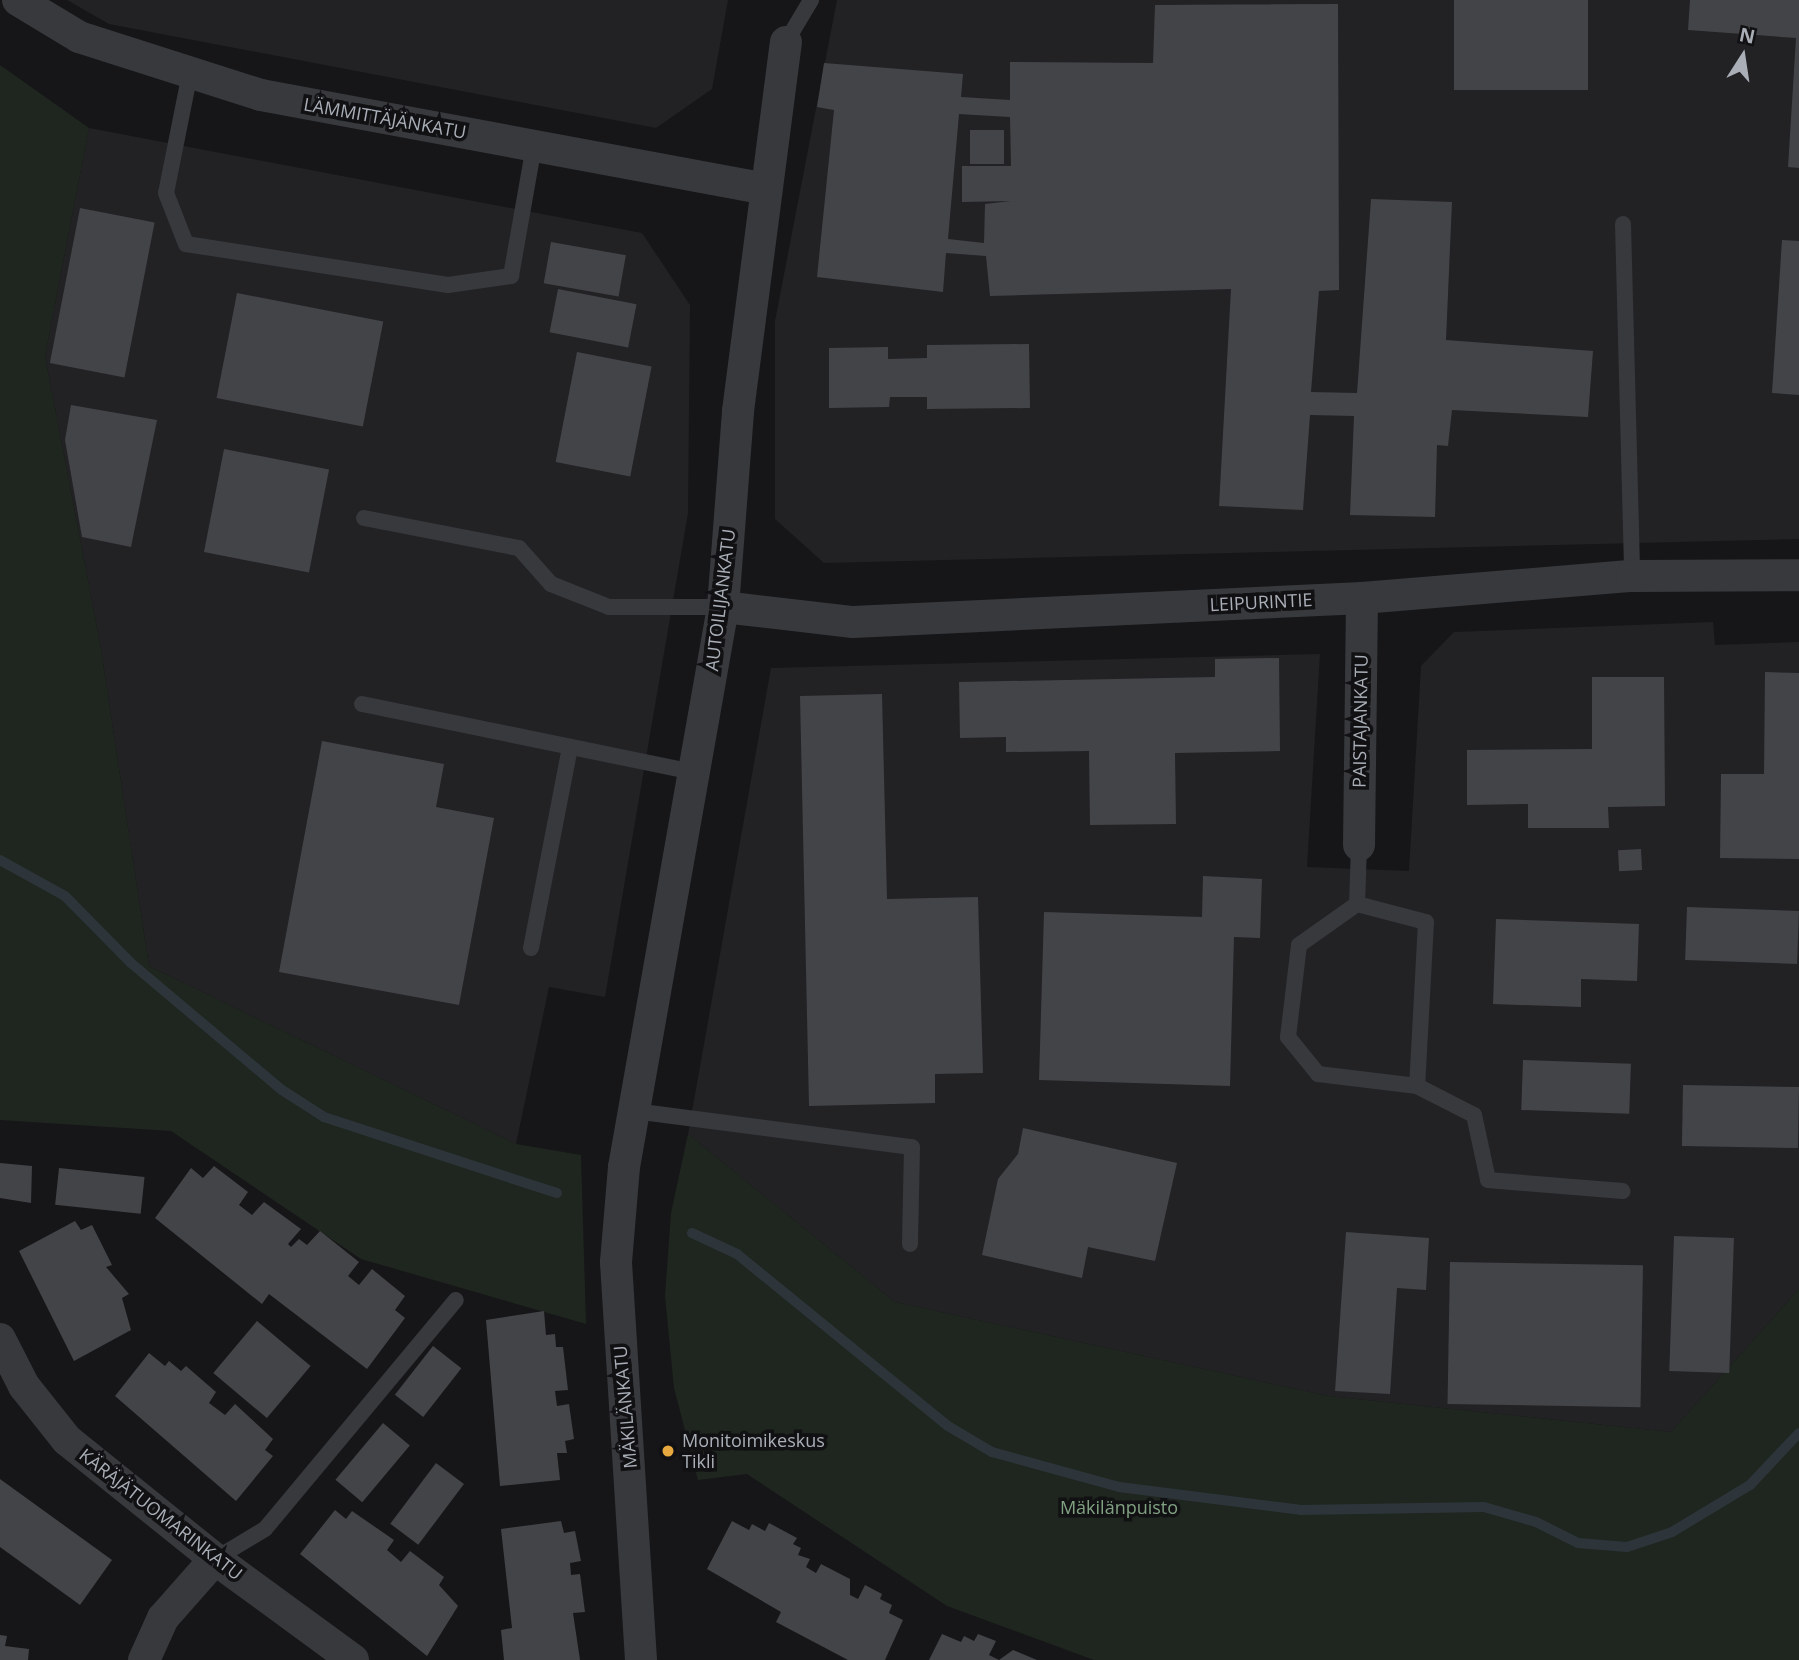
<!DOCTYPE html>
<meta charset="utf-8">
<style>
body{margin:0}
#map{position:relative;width:1799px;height:1660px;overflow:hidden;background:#161618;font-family:"Open Sans",sans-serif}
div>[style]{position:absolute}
.built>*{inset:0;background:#222225}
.green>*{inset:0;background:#1f261f}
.stream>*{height:10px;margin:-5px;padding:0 5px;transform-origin:5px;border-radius:5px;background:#2d353b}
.building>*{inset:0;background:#434448;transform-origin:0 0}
.lane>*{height:16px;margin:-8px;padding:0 8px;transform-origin:8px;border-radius:8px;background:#37393d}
.street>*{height:32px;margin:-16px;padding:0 16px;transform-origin:16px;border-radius:16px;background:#37393d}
.dots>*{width:19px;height:19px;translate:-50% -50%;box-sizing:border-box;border:4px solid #111113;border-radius:50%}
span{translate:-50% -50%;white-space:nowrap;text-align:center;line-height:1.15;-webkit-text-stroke:7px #111113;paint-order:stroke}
.street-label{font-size:18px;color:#a9aeb7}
.poi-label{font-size:18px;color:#a9aeb7}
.left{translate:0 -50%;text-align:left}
.park-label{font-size:18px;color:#81a182}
.north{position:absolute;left:1708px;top:21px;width:70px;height:70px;-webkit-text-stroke:5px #111113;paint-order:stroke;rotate:12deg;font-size:19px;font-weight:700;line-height:28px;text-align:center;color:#a9aeb7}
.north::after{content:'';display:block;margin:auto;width:24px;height:32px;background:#a9aeb7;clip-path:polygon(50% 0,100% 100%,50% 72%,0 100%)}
</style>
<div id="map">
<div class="built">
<div style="clip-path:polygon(67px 0,728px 0,712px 89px,656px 128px,109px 24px)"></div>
<div style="clip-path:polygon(837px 0,1799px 0,1799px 539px,824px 563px,775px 519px,775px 321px)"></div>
<div style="clip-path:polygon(89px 128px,642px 233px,690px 305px,688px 513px,605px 997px,549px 987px,516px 1144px,149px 966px,100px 643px,45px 356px)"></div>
<div style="clip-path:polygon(1713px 622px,1715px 645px,1799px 642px,1799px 1289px,1671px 1432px,1328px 1396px,895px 1302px,688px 1134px,771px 668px,1320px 654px,1307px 867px,1409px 871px,1421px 666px,1454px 632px)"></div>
</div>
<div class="green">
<div style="clip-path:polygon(0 65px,89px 128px,45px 356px,100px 643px,149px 966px,516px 1144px,581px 1155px,586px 1324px,361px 1259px,171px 1131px,0 1120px)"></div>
<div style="clip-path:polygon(688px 1134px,895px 1302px,1328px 1396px,1671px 1432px,1799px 1289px,1799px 1660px,1094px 1660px,947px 1606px,747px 1474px,698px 1480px,674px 1388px,665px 1296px,671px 1213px)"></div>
</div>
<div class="stream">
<div style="left:0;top:860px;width:74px;rotate:29deg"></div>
<div style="left:65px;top:896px;width:94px;rotate:45.4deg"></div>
<div style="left:131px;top:963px;width:197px;rotate:40.1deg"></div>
<div style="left:282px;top:1090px;width:50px;rotate:32.7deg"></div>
<div style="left:324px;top:1117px;width:245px;rotate:18.1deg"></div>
<div style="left:692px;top:1233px;width:50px;rotate:25deg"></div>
<div style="left:737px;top:1254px;width:272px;rotate:39.2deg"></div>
<div style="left:948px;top:1426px;width:51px;rotate:30.6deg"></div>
<div style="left:992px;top:1452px;width:132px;rotate:15.4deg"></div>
<div style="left:1119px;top:1487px;width:182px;rotate:7.2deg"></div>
<div style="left:1300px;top:1510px;width:184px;rotate:-0.9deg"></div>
<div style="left:1484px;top:1507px;width:54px;rotate:16.1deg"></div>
<div style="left:1536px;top:1522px;width:47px;rotate:26.6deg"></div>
<div style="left:1578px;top:1543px;width:49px;rotate:4.7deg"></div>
<div style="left:1627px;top:1547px;width:47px;rotate:-18.4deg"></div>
<div style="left:1672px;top:1532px;width:91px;rotate:-31.1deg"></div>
<div style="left:1750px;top:1485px;width:71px;rotate:-46.7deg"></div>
</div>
<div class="building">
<div style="left:1454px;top:0;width:134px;height:90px"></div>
<div style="clip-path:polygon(1690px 0,1799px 0,1799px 168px,1788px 167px,1796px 38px,1688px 30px)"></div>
<div style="clip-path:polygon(evenodd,1338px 4px,1339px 290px,1319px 291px,1311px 392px,1357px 393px,1371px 199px,1452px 202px,1446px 340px,1593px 351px,1588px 417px,1452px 410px,1448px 446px,1437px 445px,1435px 517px,1350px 515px,1354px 416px,1310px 415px,1303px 510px,1219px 506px,1231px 289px,990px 296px,986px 256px,946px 253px,943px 292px,817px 277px,834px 110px,817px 107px,824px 63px,963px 74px,961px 97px,1010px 100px,1010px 62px,1153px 63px,1155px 5px,1338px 4px,959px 114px,1010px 117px,1011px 166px,962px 166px,962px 202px,1011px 201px,985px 204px,984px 243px,948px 239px,959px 114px)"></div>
<div style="left:970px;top:130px;width:34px;height:34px"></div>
<div style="left:80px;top:208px;width:76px;height:158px;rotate:11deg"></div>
<div style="clip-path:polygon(1782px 240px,1799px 241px,1799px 395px,1772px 393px)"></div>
<div style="left:551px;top:242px;width:76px;height:42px;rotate:10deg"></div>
<div style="left:558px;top:289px;width:80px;height:44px;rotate:11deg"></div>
<div style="left:237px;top:293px;width:149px;height:107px;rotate:11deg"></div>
<div style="clip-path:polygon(1029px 344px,1030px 408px,927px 409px,927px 397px,890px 397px,889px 407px,829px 408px,829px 348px,888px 347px,888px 359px,927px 358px,927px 345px)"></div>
<div style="left:577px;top:352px;width:76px;height:112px;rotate:11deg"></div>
<div style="clip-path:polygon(71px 405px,157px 420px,131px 547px,82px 537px,65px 440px)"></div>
<div style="left:224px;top:449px;width:107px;height:105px;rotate:11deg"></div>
<div style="clip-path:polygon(1279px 658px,1280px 751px,1175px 753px,1176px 824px,1090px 825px,1089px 751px,1006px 752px,1006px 737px,960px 738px,959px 682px,1215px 677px,1215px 659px)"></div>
<div style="clip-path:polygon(1765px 672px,1799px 673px,1799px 859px,1720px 858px,1721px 774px,1764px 774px)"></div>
<div style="clip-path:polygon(1592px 677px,1664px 677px,1665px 806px,1608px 807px,1609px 828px,1528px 828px,1528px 804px,1467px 805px,1467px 750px,1592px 749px)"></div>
<div style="clip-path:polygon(882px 694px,887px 899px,978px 897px,983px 1073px,935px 1074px,935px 1103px,809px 1106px,800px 696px)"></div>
<div style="clip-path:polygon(322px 741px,444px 764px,436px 807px,494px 818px,459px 1005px,279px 972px)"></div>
<div style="left:1641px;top:849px;width:21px;height:23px;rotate:87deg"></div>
<div style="clip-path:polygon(1203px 876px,1262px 879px,1260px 938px,1234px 937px,1230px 1086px,1039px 1080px,1044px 912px,1202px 917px)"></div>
<div style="left:1687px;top:907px;width:112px;height:53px;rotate:2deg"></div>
<div style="clip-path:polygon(1496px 919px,1639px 924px,1637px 981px,1581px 979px,1581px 1007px,1493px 1004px)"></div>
<div style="left:1523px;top:1060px;width:108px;height:50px;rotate:2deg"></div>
<div style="left:1683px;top:1085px;width:116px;height:61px;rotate:1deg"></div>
<div style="clip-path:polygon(1023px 1128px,1177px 1163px,1155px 1261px,1088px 1247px,1082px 1278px,982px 1255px,998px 1179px,1018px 1154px)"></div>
<div style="clip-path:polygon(0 1163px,32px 1166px,31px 1203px,0 1198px)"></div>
<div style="clip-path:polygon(214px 1166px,248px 1192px,239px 1205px,252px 1215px,264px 1202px,301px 1229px,288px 1244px,291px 1247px,299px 1239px,307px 1245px,320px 1231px,359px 1262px,348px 1276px,359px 1285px,372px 1269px,405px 1296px,395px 1310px,405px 1318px,367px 1369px,269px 1294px,262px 1304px,155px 1218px,191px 1168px,203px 1178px)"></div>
<div style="left:59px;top:1168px;width:86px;height:37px;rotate:6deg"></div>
<div style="clip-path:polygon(75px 1221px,81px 1230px,92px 1225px,112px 1265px,106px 1267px,129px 1294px,122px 1298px,131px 1330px,74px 1361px,19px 1251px)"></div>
<div style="clip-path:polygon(1346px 1232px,1429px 1238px,1426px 1290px,1397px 1288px,1390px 1394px,1335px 1391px)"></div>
<div style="left:1674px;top:1236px;width:60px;height:135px;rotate:2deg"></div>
<div style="left:1450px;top:1262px;width:193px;height:142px;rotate:1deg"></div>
<div style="clip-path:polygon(544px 1311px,546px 1335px,555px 1334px,556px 1347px,563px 1347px,568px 1390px,555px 1391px,557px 1406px,569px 1404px,574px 1439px,565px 1441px,567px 1453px,557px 1453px,560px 1480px,500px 1486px,486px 1320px)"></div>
<div style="left:257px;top:1321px;width:70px;height:68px;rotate:40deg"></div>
<div style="left:433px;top:1346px;width:36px;height:62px;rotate:38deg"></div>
<div style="clip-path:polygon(149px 1353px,165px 1366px,169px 1361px,181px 1371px,186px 1366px,216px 1392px,209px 1403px,225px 1415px,235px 1404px,273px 1439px,265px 1450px,273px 1456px,236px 1501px,115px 1396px)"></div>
<div style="left:383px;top:1423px;width:35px;height:74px;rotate:40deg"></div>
<div style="left:436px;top:1463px;width:35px;height:76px;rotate:37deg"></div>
<div style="clip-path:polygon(0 1479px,112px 1560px,80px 1605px,0 1547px)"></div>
<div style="clip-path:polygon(335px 1510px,346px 1519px,352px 1511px,394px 1540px,387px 1550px,401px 1562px,410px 1551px,444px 1577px,439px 1585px,458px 1606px,427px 1656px,300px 1554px)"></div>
<div style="clip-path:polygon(561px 1521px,564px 1533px,575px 1531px,581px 1561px,570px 1563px,571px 1575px,580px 1574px,585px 1612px,573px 1613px,580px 1660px,504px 1660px,501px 1630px,512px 1628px,501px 1529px)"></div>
<div style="clip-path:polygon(732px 1521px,749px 1530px,752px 1524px,765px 1531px,769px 1523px,797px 1538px,793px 1544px,801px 1548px,798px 1555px,810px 1559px,806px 1567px,816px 1573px,821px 1564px,850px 1579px,850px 1595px,858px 1599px,865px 1585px,882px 1594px,880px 1599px,892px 1605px,889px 1613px,903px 1620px,885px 1660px,848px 1660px,776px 1622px,781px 1612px,707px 1569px)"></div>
<div style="clip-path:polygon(942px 1634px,961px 1642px,964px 1636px,974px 1641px,978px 1634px,996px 1641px,989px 1655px,999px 1660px,929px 1660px)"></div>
<div style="clip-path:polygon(0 1635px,7px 1636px,5px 1646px,29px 1649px,28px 1660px,0 1660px)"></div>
<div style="clip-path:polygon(1013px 1650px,1037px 1660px,999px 1660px)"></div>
</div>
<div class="lane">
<div style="left:786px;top:42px;width:49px;rotate:-59.2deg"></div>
<div style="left:190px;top:73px;width:122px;rotate:101.3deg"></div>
<div style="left:166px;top:193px;width:55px;rotate:68.6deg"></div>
<div style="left:186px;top:244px;width:265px;rotate:8.9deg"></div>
<div style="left:448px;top:285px;width:64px;rotate:-8.1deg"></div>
<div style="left:511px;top:276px;width:133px;rotate:-80deg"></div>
<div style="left:1623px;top:224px;width:352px;rotate:88.5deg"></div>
<div style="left:364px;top:518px;width:158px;rotate:11deg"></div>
<div style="left:519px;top:548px;width:48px;rotate:48.4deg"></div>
<div style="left:551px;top:584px;width:62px;rotate:21.6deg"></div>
<div style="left:609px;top:607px;width:114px"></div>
<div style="left:362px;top:704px;width:339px;rotate:11.6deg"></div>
<div style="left:1359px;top:845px;width:59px;rotate:91.9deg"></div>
<div style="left:1357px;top:904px;width:71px;rotate:144.7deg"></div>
<div style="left:1299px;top:945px;width:93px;rotate:96.8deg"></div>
<div style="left:1288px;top:1037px;width:48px;rotate:51deg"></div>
<div style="left:1318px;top:1074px;width:100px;rotate:6.9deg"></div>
<div style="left:1417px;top:1086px;width:64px;rotate:27deg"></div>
<div style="left:1474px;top:1115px;width:66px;rotate:77.8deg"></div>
<div style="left:1488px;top:1180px;width:135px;rotate:4.7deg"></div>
<div style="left:1357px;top:904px;width:71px;rotate:14.6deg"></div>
<div style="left:1426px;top:922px;width:164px;rotate:93.1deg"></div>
<div style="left:531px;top:948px;width:205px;rotate:-79deg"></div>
<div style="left:634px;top:1111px;width:280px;rotate:7.4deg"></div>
<div style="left:912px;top:1147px;width:97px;rotate:91.2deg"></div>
<div style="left:215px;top:1559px;width:58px;rotate:-31deg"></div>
<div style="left:265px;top:1529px;width:298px;rotate:-50.2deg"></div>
</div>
<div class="street">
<div style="left:18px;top:0;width:71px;rotate:31.2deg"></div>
<div style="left:79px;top:37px;width:191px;rotate:17.7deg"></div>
<div style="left:261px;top:95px;width:514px;rotate:10.54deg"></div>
<div style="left:723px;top:607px;width:131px;rotate:6.6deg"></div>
<div style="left:853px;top:622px;width:510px;rotate:-2.7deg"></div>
<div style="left:1362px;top:598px;width:271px;rotate:-4.7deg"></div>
<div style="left:1632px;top:576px;width:167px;rotate:-0.3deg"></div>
<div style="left:1359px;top:845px;width:247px;rotate:-89.3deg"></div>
<div style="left:0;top:1339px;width:53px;rotate:62.9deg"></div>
<div style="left:24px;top:1386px;width:69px;rotate:51.5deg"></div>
<div style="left:67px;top:1440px;width:190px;rotate:38.8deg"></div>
<div style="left:215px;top:1559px;width:171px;rotate:36.2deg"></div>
<div style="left:144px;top:1660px;width:46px;rotate:-65.7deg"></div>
<div style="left:163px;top:1618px;width:79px;rotate:-48.6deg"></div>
<div style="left:641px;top:1660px;width:399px;rotate:-93.6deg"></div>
<div style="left:616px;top:1262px;width:95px;rotate:-85.2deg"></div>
<div style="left:624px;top:1167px;width:569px;rotate:-79.97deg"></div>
<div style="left:723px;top:607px;width:197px;rotate:-85.6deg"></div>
<div style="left:738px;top:411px;width:372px;rotate:-82.6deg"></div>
</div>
<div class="dots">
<div style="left:668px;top:1451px;background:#e7a93f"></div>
</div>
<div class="street-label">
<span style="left:385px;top:118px;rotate:10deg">LÄMMITTÄJÄNKATU</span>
<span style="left:720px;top:600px;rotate:-83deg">AUTOILIJANKATU</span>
<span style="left:1261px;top:602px;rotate:-3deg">LEIPURINTIE</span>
<span style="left:1360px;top:721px;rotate:-89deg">PAISTAJANKATU</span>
<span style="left:625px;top:1407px;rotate:-95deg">MÄKILÄNKATU</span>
<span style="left:161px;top:1514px;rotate:38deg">KÄRÄJÄTUOMARINKATU</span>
</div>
<div class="poi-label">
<span class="left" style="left:682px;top:1451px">Monitoimikeskus<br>Tikli</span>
</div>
<div class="park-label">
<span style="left:1119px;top:1507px">Mäkilänpuisto</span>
</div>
<div class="north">N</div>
</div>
